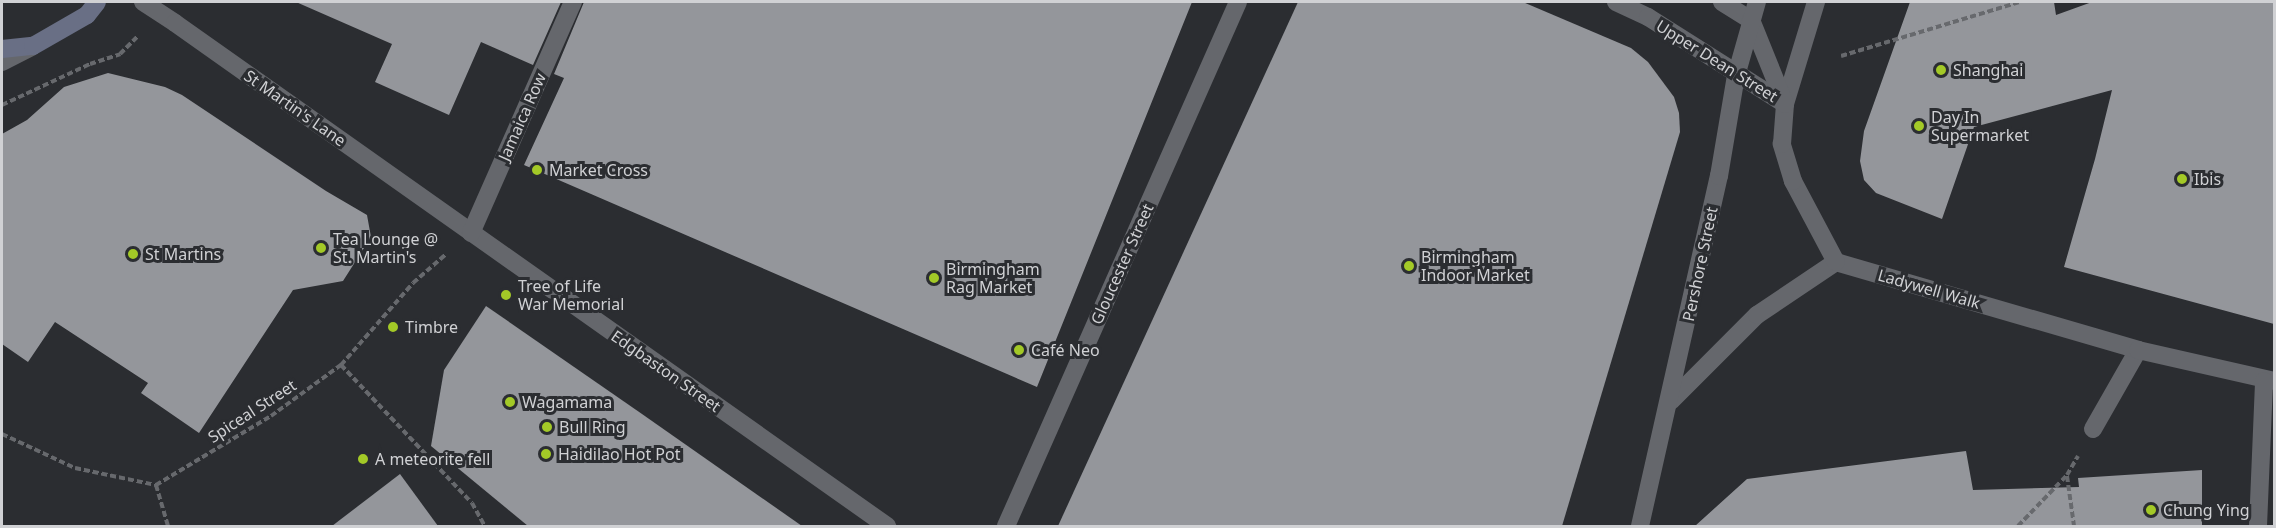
<!DOCTYPE html>
<meta charset="utf-8">
<style>
body{margin:0}
#map{position:relative;width:2276px;height:528px;overflow:hidden;background:#2b2d31;font-family:"Noto Sans",sans-serif}
div>[style]{position:absolute}
.building>*{inset:0;background:#94969b}
.path>*{height:4px;margin-top:-2px;transform-origin:0;background:repeating-linear-gradient(90deg,#67696d 0 6px,transparent 0 9px)}
.service>*{height:18px;margin:-9px;padding:0 9px;transform-origin:9px;border-radius:9px;background:#65676c}
.pedestrian>*{height:18px;margin:-9px;padding:0 9px;transform-origin:9px;border-radius:9px;background:#65676c}
.minor>*{height:18px;margin:-9px;padding:0 9px;transform-origin:9px;border-radius:9px;background:#65676c}
.tertiary>*{height:18px;margin:-9px;padding:0 9px;transform-origin:9px;border-radius:9px;background:#65676c}
.secondary>*{height:18px;margin:-9px;padding:0 9px;transform-origin:9px;border-radius:9px;background:#696f85}
.dots>*{width:16px;height:16px;translate:-50% -50%;box-sizing:border-box;border:3px solid #2b2d31;border-radius:50%}
span{translate:-50% -50%;white-space:nowrap;text-align:center;line-height:1.15;-webkit-text-stroke:6px #2b2d31;paint-order:stroke}
.street-label{font-size:16px;color:#d0d1d4}
.poi-label{font-size:16px;color:#d0d1d4}
.left{translate:0 -50%;text-align:left}
.frame{position:absolute;inset:0;border:3px solid #d0d1d4;pointer-events:none}
</style>
<div id="map">
<div class="building">
<div style="clip-path:polygon(296px 2px,561px 2px,533px 65px,481px 42px,449px 115px,375px 82px,392px 44px)"></div>
<div style="clip-path:polygon(584px 2px,1192px 2px,1037px 387px,524px 165px,564px 78px,554px 74px)"></div>
<div style="clip-path:polygon(1298px 2px,1523px 2px,1631px 48px,1648px 62px,1674px 97px,1679px 113px,1680px 132px,1562px 526px,1058px 526px)"></div>
<div style="clip-path:polygon(1910px 2px,2054px 2px,2056px 15px,2092px 2px,2274px 2px,2274px 324px,2064px 267px,2095px 159px,2112px 90px,1974px 127px,1942px 219px,1876px 193px,1864px 180px,1860px 161px,1864px 131px)"></div>
<div style="clip-path:polygon(108px 73px,165px 87px,182px 95px,326px 191px,367px 215px,371px 237px,343px 281px,293px 290px,199px 433px,141px 393px,148px 383px,55px 322px,28px 362px,2px 344px,2px 134px,27px 120px,64px 87px)"></div>
<div style="clip-path:polygon(486px 306px,642px 414px,802px 526px,528px 526px,431px 446px,444px 370px)"></div>
<div style="clip-path:polygon(1966px 451px,1973px 490px,2079px 487px,2078px 478px,2202px 470px,2202px 526px,1695px 526px,1747px 479px)"></div>
<div style="clip-path:polygon(400px 474px,438px 526px,332px 526px)"></div>
</div>
<div class="path">
<div style="left:1841px;top:56px;width:187px;rotate:-16.8deg"></div>
<div style="left:2px;top:105px;width:97px;rotate:-25deg"></div>
<div style="left:90px;top:64px;width:32px;rotate:-18deg"></div>
<div style="left:120px;top:54px;width:24px;rotate:-45deg"></div>
<div style="left:341px;top:365px;width:190px;rotate:46.5deg"></div>
<div style="left:472px;top:503px;width:26px;rotate:61deg"></div>
<div style="left:2px;top:434px;width:81px;rotate:25deg"></div>
<div style="left:75px;top:468px;width:83px;rotate:11.9deg"></div>
<div style="left:156px;top:485px;width:134px;rotate:-31deg"></div>
<div style="left:271px;top:416px;width:87px;rotate:-36.1deg"></div>
<div style="left:341px;top:365px;width:109px;rotate:-48.7deg"></div>
<div style="left:413px;top:283px;width:43px;rotate:-41.2deg"></div>
<div style="left:2067px;top:476px;width:50px;rotate:82deg"></div>
<div style="left:156px;top:485px;width:43px;rotate:73.7deg"></div>
<div style="left:2018px;top:526px;width:71px;rotate:-46.1deg"></div>
<div style="left:2067px;top:475px;width:22px;rotate:-60deg"></div>
</div>
<div class="service">
<div style="left:143px;top:2px;width:38px;rotate:33deg"></div>
<div style="left:2093px;top:429px;width:91px;rotate:-60.3deg"></div>
</div>
<div class="pedestrian">
<div style="left:175px;top:23px;width:872px;rotate:35.24deg"></div>
<div style="left:471px;top:233px;width:253px;rotate:-66.2deg"></div>
<div style="left:1006px;top:526px;width:573px;rotate:-66.12deg"></div>
</div>
<div class="minor">
<div style="left:1616px;top:2px;width:35px;rotate:25deg"></div>
<div style="left:1648px;top:17px;width:162px;rotate:32.4deg"></div>
<div style="left:1722px;top:2px;width:34px;rotate:32deg"></div>
<div style="left:2px;top:62px;width:33px;rotate:-27deg"></div>
<div style="left:1836px;top:262px;width:315px;rotate:16.2deg"></div>
<div style="left:2138px;top:350px;width:139px;rotate:12.8deg"></div>
<div style="left:2258px;top:526px;width:145px;rotate:-87.6deg"></div>
</div>
<div class="tertiary">
<div style="left:1785px;top:104px;width:107px;rotate:-73.1deg"></div>
<div style="left:1671px;top:401px;width:122px;rotate:-45deg"></div>
<div style="left:1757px;top:315px;width:95px;rotate:-33.9deg"></div>
<div style="left:1836px;top:262px;width:92px;rotate:-118deg"></div>
<div style="left:1793px;top:181px;width:39px;rotate:-107deg"></div>
<div style="left:1782px;top:144px;width:40px;rotate:-85.7deg"></div>
<div style="left:1785px;top:104px;width:91px;rotate:-112deg"></div>
<div style="left:1640px;top:526px;width:359px;rotate:-77.3deg"></div>
<div style="left:1719px;top:176px;width:101px;rotate:-80.4deg"></div>
<div style="left:1736px;top:76px;width:77px;rotate:-74.2deg"></div>
</div>
<div class="secondary">
<div style="left:2px;top:49px;width:31px;rotate:-6deg"></div>
<div style="left:33px;top:46px;width:62px;rotate:-29.9deg"></div>
<div style="left:87px;top:15px;width:16px;rotate:-52deg"></div>
</div>
<div class="dots">
<div style="left:1941px;top:70px;background:#a3c927"></div>
<div style="left:1919px;top:126px;background:#a3c927"></div>
<div style="left:537px;top:170px;background:#a3c927"></div>
<div style="left:2182px;top:179px;background:#a3c927"></div>
<div style="left:321px;top:248px;background:#a3c927"></div>
<div style="left:133px;top:254px;background:#a3c927"></div>
<div style="left:1409px;top:266px;background:#a3c927"></div>
<div style="left:934px;top:278px;background:#a3c927"></div>
<div style="left:506px;top:295px;background:#a3c927"></div>
<div style="left:393px;top:327px;background:#a3c927"></div>
<div style="left:1019px;top:350px;background:#a3c927"></div>
<div style="left:510px;top:402px;background:#a3c927"></div>
<div style="left:547px;top:427px;background:#a3c927"></div>
<div style="left:546px;top:454px;background:#a3c927"></div>
<div style="left:363px;top:459px;background:#a3c927"></div>
<div style="left:2151px;top:510px;background:#a3c927"></div>
</div>
<div class="street-label">
<span style="left:1717px;top:61px;rotate:32deg">Upper Dean Street</span>
<span style="left:295px;top:108px;rotate:35deg">St Martin's Lane</span>
<span style="left:522px;top:117px;rotate:-66deg">Jamaica Row</span>
<span style="left:1122px;top:264px;rotate:-66deg">Gloucester Street</span>
<span style="left:1700px;top:264px;rotate:-78deg">Pershore Street</span>
<span style="left:1929px;top:289px;rotate:16deg">Ladywell Walk</span>
<span style="left:666px;top:371px;rotate:35deg">Edgbaston Street</span>
<span style="left:252px;top:411px;rotate:-33deg">Spiceal Street</span>
</div>
<div class="poi-label">
<span class="left" style="left:1953px;top:70px">Shanghai</span>
<span class="left" style="left:1931px;top:126px">Day In<br>Supermarket</span>
<span class="left" style="left:549px;top:170px">Market Cross</span>
<span class="left" style="left:2194px;top:179px">Ibis</span>
<span class="left" style="left:333px;top:248px">Tea Lounge @<br>St. Martin's</span>
<span class="left" style="left:145px;top:254px">St Martins</span>
<span class="left" style="left:1421px;top:266px">Birmingham<br>Indoor Market</span>
<span class="left" style="left:946px;top:278px">Birmingham<br>Rag Market</span>
<span class="left" style="left:518px;top:295px">Tree of Life<br>War Memorial</span>
<span class="left" style="left:405px;top:327px">Timbre</span>
<span class="left" style="left:1031px;top:350px">Café Neo</span>
<span class="left" style="left:522px;top:402px">Wagamama</span>
<span class="left" style="left:559px;top:427px">Bull Ring</span>
<span class="left" style="left:558px;top:454px">Haidilao Hot Pot</span>
<span class="left" style="left:375px;top:459px">A meteorite fell</span>
<span class="left" style="left:2163px;top:510px">Chung Ying</span>
</div>
<div class="frame"></div>
</div>
